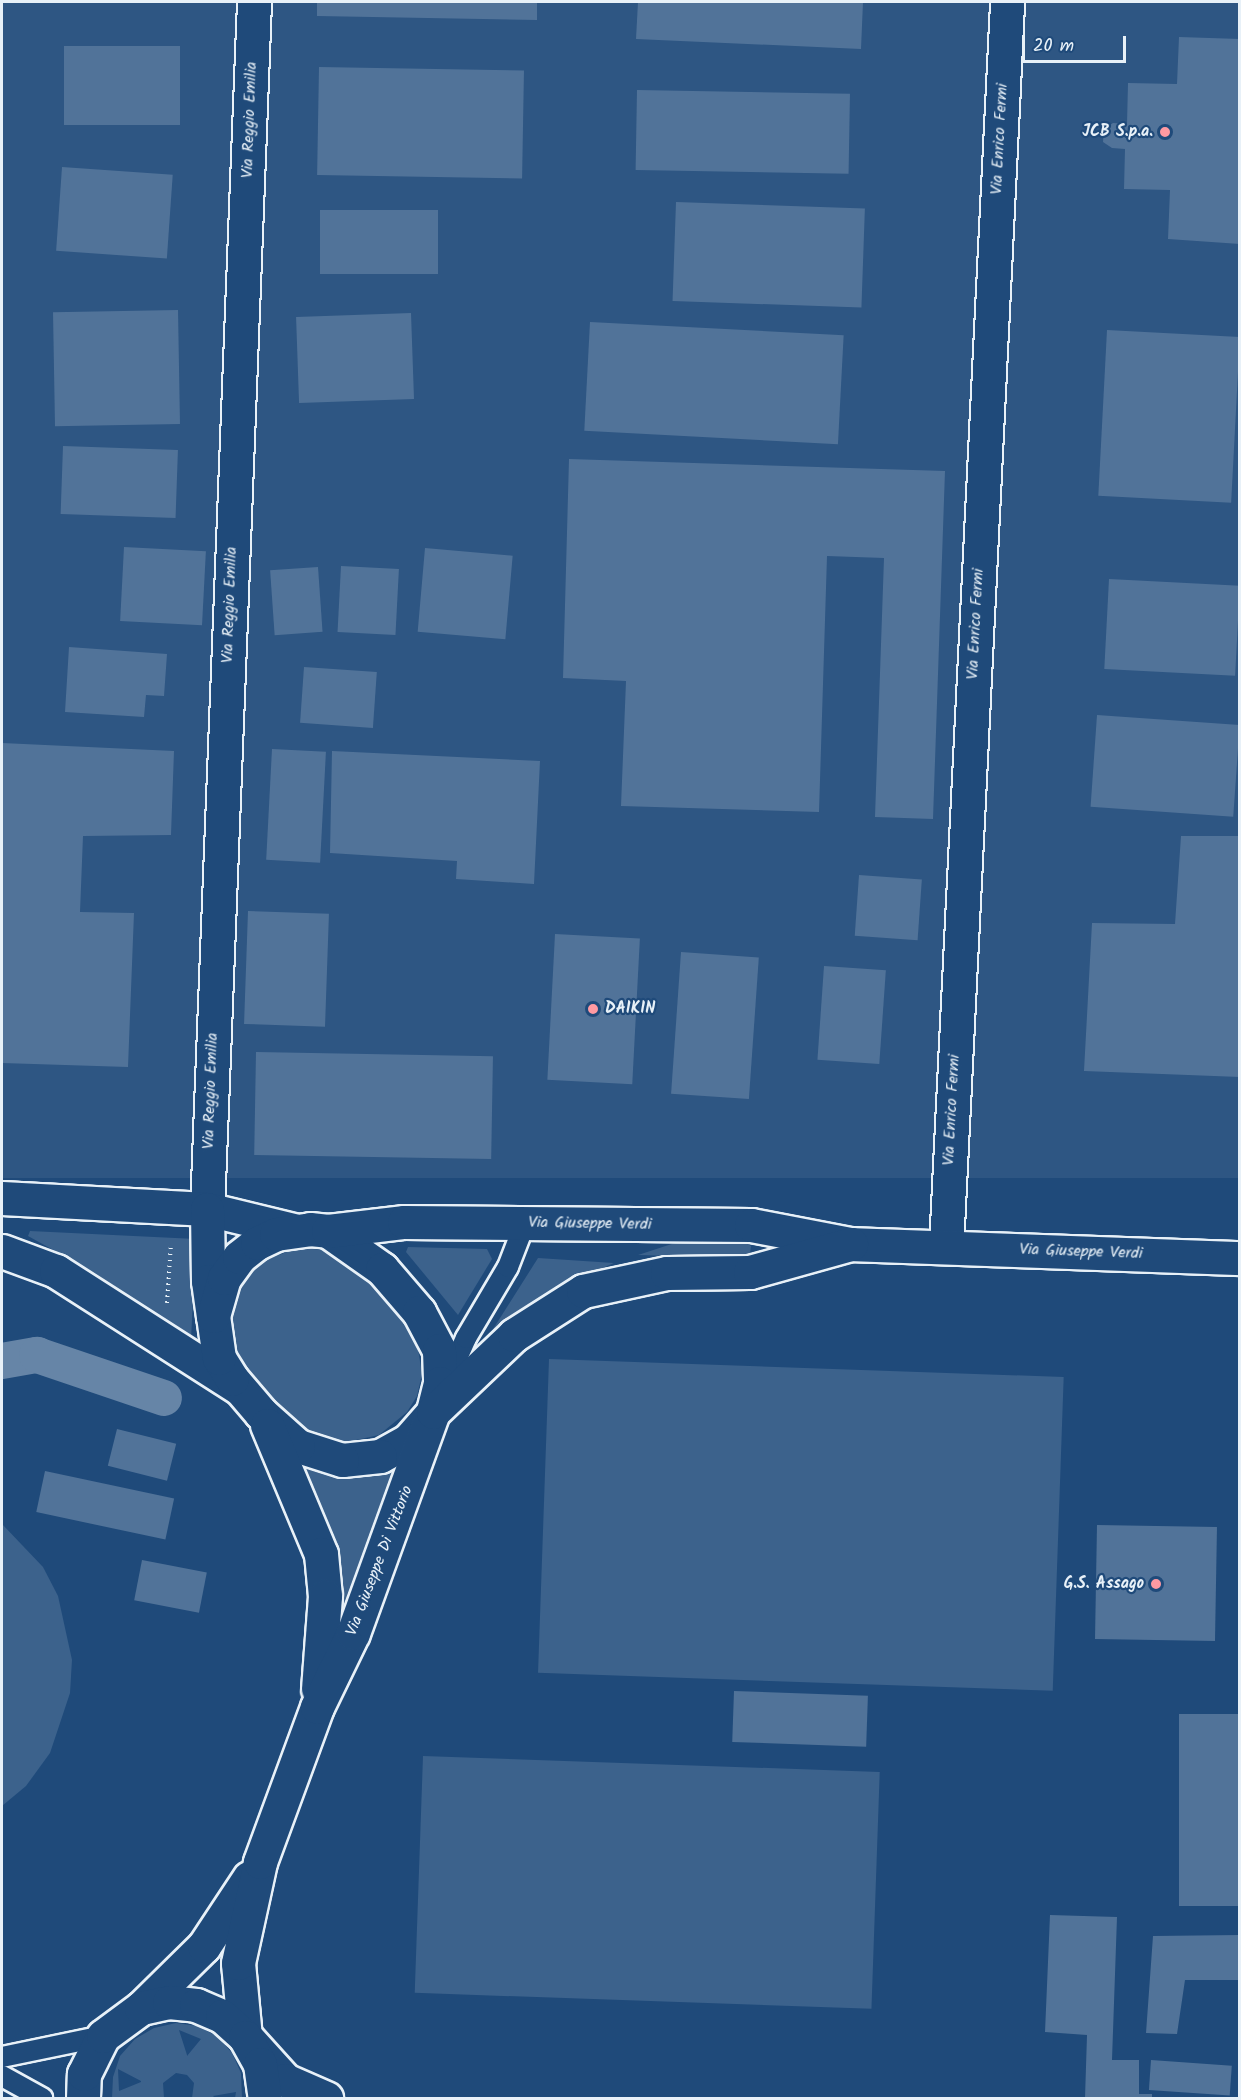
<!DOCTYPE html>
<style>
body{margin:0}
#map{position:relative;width:1241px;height:2100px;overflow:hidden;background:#1f4a7a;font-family:Kalam,sans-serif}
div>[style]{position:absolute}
.built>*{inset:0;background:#2e5683;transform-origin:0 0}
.green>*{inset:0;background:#3c628c;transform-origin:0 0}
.canal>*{height:36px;margin:-18px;padding:0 18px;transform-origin:18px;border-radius:18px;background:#6685a7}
.building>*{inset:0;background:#517399;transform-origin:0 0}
.path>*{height:4px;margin-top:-2px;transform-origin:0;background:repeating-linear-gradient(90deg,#e8f1f8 0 1.5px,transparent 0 6px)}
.roads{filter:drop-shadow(2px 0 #e8f1f8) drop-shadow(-2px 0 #e8f1f8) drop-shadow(0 2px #e8f1f8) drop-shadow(0 -2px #e8f1f8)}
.service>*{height:20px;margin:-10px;padding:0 10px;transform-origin:10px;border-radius:10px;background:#1f4a7a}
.minor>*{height:33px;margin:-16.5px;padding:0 16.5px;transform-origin:16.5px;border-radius:16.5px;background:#1f4a7a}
.tertiary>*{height:33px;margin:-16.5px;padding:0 16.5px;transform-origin:16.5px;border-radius:16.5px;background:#1f4a7a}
.secondary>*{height:33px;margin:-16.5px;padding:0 16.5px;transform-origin:16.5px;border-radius:16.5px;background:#1f4a7a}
.dots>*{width:16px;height:16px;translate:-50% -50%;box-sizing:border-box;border:3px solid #1f4a7a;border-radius:50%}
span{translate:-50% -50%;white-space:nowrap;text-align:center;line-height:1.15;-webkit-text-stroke:4.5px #1f4a7a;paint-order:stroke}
.street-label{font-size:16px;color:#e8f1f8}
.poi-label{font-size:16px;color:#e8f1f8;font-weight:700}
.right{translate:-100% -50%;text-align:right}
.left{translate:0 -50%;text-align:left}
.frame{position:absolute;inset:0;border:3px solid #e8f1f8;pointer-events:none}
.scale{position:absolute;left:1022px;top:36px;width:104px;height:27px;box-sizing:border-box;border:3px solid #e8f1f8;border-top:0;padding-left:8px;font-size:18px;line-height:21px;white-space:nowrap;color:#e8f1f8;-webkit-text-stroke:4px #1f4a7a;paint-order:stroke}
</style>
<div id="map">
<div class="built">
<div style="left:2px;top:2px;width:1237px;height:1176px"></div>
</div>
<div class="green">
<div style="clip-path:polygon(30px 1231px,196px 1239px,191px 1340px,95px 1273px,28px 1236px)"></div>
<div style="clip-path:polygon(687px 1239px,746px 1243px,751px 1246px,750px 1254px,746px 1258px,638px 1255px)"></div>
<div style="clip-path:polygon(408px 1247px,487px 1249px,492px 1259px,458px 1315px,406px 1252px)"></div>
<div style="clip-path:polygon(297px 1248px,329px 1250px,359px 1268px,416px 1336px,422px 1374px,417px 1396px,407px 1412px,379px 1435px,342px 1443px,307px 1433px,293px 1423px,239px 1359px,232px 1336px,232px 1306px,243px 1282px,261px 1262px)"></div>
<div style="clip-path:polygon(538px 1258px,614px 1263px,552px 1290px,483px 1345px)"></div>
<div style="left:549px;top:1359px;width:515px;height:314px;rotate:2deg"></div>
<div style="clip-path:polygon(408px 1454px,343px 1622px,340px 1619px,337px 1569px,329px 1526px,311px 1485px,292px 1455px)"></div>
<div style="clip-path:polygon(2px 1524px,43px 1567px,58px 1596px,72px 1660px,70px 1693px,50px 1753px,26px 1786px,2px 1806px)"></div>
<div style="left:423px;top:1756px;width:457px;height:237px;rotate:2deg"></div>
<div style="clip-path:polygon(evenodd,176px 2023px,197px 2026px,217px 2036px,232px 2053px,241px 2073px,242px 2098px,235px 2098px,236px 2092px,213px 2096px,215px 2098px,192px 2098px,194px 2083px,187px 2075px,176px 2073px,163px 2083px,164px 2098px,112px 2098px,113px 2077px,120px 2056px,135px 2039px,154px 2028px,176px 2023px,179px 2030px,201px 2039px,187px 2056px,187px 2055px,179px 2030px,176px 2023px,118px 2069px,141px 2081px,141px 2082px,119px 2091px,118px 2069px)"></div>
</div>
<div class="canal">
<div style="left:2px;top:1361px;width:36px;rotate:-10deg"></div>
<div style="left:37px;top:1355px;width:134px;rotate:18.7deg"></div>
</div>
<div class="building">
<div style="clip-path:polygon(317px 2px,537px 2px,537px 20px,317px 16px)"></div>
<div style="clip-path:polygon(638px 2px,863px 2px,861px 49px,636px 39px)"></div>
<div style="clip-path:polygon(1179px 37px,1240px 39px,1240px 244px,1168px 239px,1170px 190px,1124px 189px,1125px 149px,1112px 148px,1103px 142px,1104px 129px,1113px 123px,1127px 124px,1128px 83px,1177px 84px)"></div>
<div style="left:64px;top:46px;width:116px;height:79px"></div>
<div style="left:319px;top:67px;width:205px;height:108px;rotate:1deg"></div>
<div style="left:637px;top:90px;width:213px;height:80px;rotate:1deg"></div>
<div style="left:62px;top:167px;width:111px;height:84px;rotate:4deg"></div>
<div style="left:676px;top:202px;width:189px;height:99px;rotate:2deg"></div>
<div style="left:438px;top:210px;width:64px;height:118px;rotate:90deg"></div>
<div style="left:178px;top:310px;width:114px;height:125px;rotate:89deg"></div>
<div style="left:411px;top:313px;width:86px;height:115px;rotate:88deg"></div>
<div style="left:590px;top:322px;width:254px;height:109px;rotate:3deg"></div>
<div style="left:1107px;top:330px;width:133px;height:166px;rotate:3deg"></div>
<div style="left:63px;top:446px;width:115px;height:68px;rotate:2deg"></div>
<div style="clip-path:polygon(569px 459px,945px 471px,933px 819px,875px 817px,884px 558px,827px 556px,819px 812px,621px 806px,626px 681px,563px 678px)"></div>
<div style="left:124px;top:547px;width:82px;height:74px;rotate:3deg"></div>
<div style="left:425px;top:548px;width:88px;height:84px;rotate:5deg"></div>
<div style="left:341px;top:566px;width:58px;height:66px;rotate:3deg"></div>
<div style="left:318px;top:567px;width:65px;height:48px;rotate:86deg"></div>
<div style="left:1109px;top:579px;width:131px;height:90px;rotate:3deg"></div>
<div style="clip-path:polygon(69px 647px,167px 654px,164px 696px,146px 695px,144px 717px,65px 712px)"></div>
<div style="left:304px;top:667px;width:73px;height:56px;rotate:4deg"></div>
<div style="left:1097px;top:715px;width:143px;height:92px;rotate:4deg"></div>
<div style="clip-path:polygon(2px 743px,174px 751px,171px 835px,83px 836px,80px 912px,134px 913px,128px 1067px,2px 1063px)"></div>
<div style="left:272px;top:749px;width:54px;height:111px;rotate:3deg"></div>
<div style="clip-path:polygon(332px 751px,540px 761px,534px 884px,456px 879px,457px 861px,330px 853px)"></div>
<div style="clip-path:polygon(1181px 836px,1240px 836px,1240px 1077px,1084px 1071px,1092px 923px,1175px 924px)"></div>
<div style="left:859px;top:875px;width:63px;height:61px;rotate:4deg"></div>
<div style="left:248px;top:911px;width:81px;height:113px;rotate:2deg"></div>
<div style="left:555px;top:934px;width:85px;height:146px;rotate:3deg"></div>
<div style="left:681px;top:952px;width:78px;height:142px;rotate:4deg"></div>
<div style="left:824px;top:966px;width:62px;height:94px;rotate:4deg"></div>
<div style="left:256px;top:1052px;width:237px;height:103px;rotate:1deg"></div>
<div style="left:117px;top:1429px;width:61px;height:38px;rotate:14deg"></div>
<div style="left:45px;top:1471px;width:132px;height:42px;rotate:12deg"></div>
<div style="left:1097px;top:1525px;width:120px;height:114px;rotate:1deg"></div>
<div style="left:142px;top:1560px;width:66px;height:41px;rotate:11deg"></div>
<div style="left:734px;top:1691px;width:134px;height:51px;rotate:2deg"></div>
<div style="left:1240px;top:1714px;width:192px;height:61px;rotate:90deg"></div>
<div style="clip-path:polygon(1050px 1915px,1117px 1917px,1112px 2060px,1139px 2060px,1139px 2094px,1152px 2094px,1152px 2098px,1085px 2098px,1087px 2035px,1045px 2032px)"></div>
<div style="clip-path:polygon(1240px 1935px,1240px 1980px,1185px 1980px,1177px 2034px,1146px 2033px,1153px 1936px)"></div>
<div style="left:1151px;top:2060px;width:81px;height:30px;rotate:4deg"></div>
</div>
<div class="path">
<div style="left:167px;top:1303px;width:59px;rotate:-86.1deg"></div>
</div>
<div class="roads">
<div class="service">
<div style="left:445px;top:1385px;width:51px;rotate:-65.9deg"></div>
<div style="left:466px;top:1338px;width:82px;rotate:-59.4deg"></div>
<div style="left:508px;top:1267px;width:47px;rotate:-68.9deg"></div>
<div style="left:2px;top:2057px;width:103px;rotate:-11.7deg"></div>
<div style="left:2px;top:2076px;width:46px;rotate:28.8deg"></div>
</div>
<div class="minor">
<div style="left:207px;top:1209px;width:1208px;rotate:-87.77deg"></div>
<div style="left:946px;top:1247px;width:1246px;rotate:-87.19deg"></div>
<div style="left:248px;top:2039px;width:55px;rotate:47.9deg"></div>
<div style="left:285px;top:2080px;width:45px;rotate:23.7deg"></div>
</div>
<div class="tertiary">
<div style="left:2px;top:1198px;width:205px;rotate:3.1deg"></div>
<div style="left:207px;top:1209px;width:89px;rotate:13.7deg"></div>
<div style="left:207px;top:1209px;width:72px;rotate:89.2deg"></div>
<div style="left:208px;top:1281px;width:35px;rotate:82deg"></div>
<div style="left:2px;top:1251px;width:58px;rotate:20.3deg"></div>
<div style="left:56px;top:1271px;width:217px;rotate:32.6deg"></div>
</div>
<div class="secondary">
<div style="left:310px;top:1229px;width:18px;rotate:6deg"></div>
<div style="left:328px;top:1231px;width:66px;rotate:35.1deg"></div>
<div style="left:382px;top:1269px;width:57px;rotate:49.3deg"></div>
<div style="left:419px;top:1312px;width:43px;rotate:62.2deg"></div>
<div style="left:439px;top:1350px;width:33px;rotate:88deg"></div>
<div style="left:440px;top:1383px;width:30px;rotate:104deg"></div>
<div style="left:433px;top:1412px;width:37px;rotate:131deg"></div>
<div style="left:409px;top:1440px;width:33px;rotate:151deg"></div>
<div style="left:380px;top:1456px;width:38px;rotate:174deg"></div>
<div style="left:342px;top:1460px;width:46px;rotate:-162.3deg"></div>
<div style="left:298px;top:1446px;width:50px;rotate:-138.3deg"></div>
<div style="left:261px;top:1413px;width:45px;rotate:-130.5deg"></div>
<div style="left:232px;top:1379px;width:25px;rotate:-122deg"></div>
<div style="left:219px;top:1358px;width:42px;rotate:-98.1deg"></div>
<div style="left:213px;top:1316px;width:40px;rotate:-74deg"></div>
<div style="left:224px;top:1278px;width:26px;rotate:-54deg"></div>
<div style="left:239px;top:1257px;width:23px;rotate:-38deg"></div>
<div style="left:257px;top:1243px;width:21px;rotate:-25deg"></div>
<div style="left:276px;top:1234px;width:34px;rotate:-8deg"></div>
<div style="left:328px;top:1231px;width:77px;rotate:-6.8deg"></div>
<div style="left:404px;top:1222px;width:347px;rotate:0.5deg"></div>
<div style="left:751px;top:1225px;width:102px;rotate:10.8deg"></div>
<div style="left:851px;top:1244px;width:389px;rotate:2.1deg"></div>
<div style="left:267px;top:1425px;width:140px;rotate:67.3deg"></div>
<div style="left:321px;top:1554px;width:42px;rotate:84.6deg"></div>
<div style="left:325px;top:1596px;width:93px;rotate:94.3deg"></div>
<div style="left:141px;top:2008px;width:88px;rotate:-44.5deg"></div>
<div style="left:204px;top:1946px;width:82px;rotate:-56.5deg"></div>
<div style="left:245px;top:2037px;width:74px;rotate:-95.4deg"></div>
<div style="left:238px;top:1963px;width:103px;rotate:-77.7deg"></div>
<div style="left:260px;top:1862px;width:165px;rotate:-69.8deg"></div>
<div style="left:317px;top:1707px;width:82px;rotate:-64.1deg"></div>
<div style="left:353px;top:1633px;width:235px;rotate:-70.1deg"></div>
<div style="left:433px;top:1412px;width:112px;rotate:-43.5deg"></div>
<div style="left:514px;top:1335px;width:82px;rotate:-32.5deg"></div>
<div style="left:583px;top:1291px;width:86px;rotate:-12.1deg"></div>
<div style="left:667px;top:1273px;width:83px;rotate:-0.7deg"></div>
<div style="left:750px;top:1272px;width:105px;rotate:-15.5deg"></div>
<div style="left:83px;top:2098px;width:24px;rotate:-88deg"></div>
<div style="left:84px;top:2074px;width:42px;rotate:-63.4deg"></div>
<div style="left:103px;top:2036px;width:47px;rotate:-36.4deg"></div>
<div style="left:141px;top:2008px;width:29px;rotate:-12deg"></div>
<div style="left:169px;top:2002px;width:27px;rotate:6deg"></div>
<div style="left:196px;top:2005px;width:28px;rotate:23deg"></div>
<div style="left:222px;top:2016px;width:31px;rotate:42deg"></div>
<div style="left:245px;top:2037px;width:31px;rotate:61deg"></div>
<div style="left:260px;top:2064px;width:34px;rotate:82deg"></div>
</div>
</div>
<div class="dots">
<div style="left:1165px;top:132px;background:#ff9aa2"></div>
<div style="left:593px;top:1009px;background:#ff9aa2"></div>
<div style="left:1156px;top:1584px;background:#ff9aa2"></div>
</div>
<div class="street-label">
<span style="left:250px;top:120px;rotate:-88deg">Via Reggio Emilia</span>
<span style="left:1000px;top:139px;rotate:-87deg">Via Enrico Fermi</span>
<span style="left:230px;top:605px;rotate:-88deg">Via Reggio Emilia</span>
<span style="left:976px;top:624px;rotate:-87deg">Via Enrico Fermi</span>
<span style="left:211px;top:1091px;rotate:-88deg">Via Reggio Emilia</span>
<span style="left:952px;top:1110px;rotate:-87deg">Via Enrico Fermi</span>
<span style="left:590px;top:1224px;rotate:1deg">Via Giuseppe Verdi</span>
<span style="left:1081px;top:1252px;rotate:2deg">Via Giuseppe Verdi</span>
<span style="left:380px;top:1561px;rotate:-69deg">Via Giuseppe Di Vittorio</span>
</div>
<div class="poi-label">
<span class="right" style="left:1153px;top:132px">JCB S.p.a.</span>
<span class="left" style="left:605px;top:1009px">DAIKIN</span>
<span class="right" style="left:1144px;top:1584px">G.S. Assago</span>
</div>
<div class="frame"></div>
<div class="scale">20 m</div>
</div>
